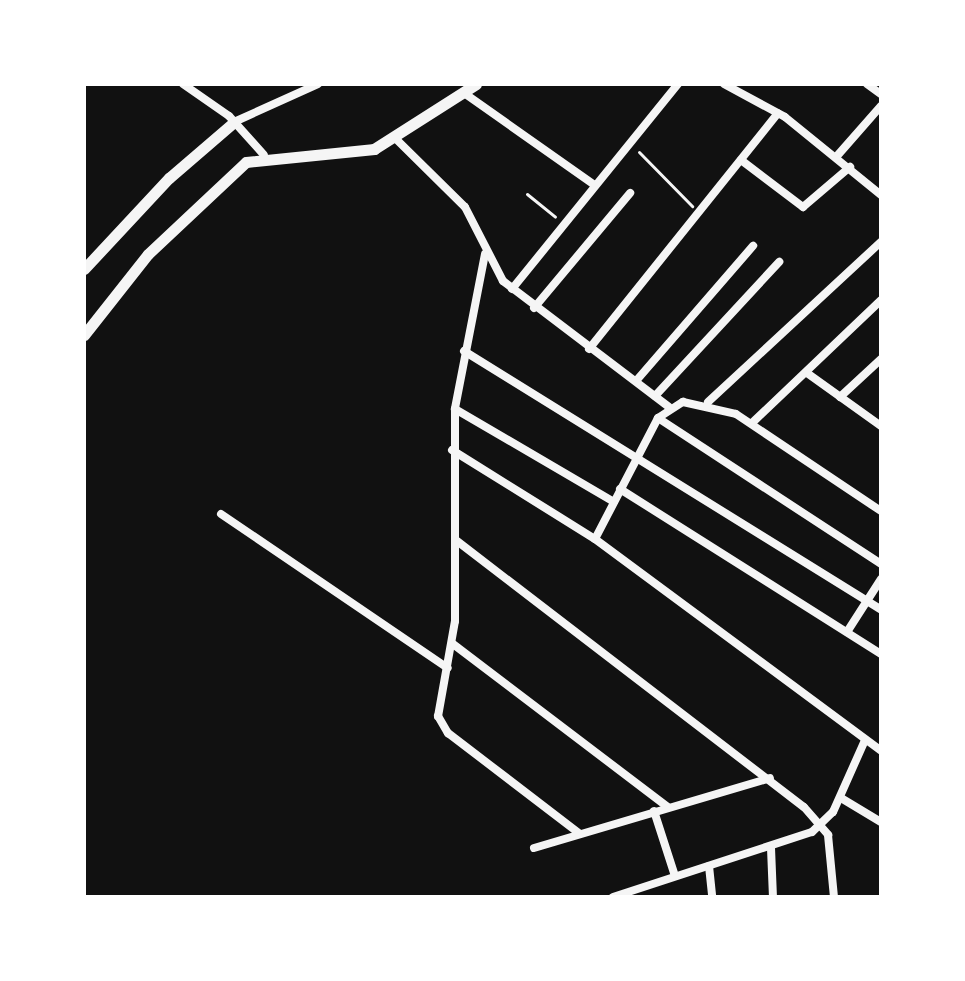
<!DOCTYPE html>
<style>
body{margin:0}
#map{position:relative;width:965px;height:981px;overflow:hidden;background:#111;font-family:Spectral,serif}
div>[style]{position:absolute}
.path>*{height:3px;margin:-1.5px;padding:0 1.5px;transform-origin:1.5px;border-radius:1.5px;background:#f5f5f5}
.minor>*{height:8px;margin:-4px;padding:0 4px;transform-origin:4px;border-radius:4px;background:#f5f5f5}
.tertiary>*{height:11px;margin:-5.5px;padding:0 5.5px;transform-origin:5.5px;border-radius:5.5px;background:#f5f5f5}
span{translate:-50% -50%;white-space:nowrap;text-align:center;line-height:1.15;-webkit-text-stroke:6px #fff;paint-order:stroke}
.frame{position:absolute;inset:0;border:86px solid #fff;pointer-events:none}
</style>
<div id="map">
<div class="path">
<div style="left:639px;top:152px;width:76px;rotate:45.5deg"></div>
<div style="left:527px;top:194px;width:36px;rotate:39deg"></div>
</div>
<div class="minor">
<div style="left:183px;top:84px;width:56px;rotate:34.8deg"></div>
<div style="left:229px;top:116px;width:52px;rotate:48.1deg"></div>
<div style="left:724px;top:84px;width:69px;rotate:28.4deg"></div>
<div style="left:785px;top:117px;width:124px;rotate:39.1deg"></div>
<div style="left:867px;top:84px;width:17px;rotate:36deg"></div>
<div style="left:464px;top:93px;width:158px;rotate:35.2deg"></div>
<div style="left:234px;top:122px;width:92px;rotate:-24.3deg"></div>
<div style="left:395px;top:138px;width:98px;rotate:44.6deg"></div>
<div style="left:465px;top:207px;width:83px;rotate:62.8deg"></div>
<div style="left:503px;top:281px;width:208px;rotate:37.2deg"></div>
<div style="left:837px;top:156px;width:67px;rotate:-48.7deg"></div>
<div style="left:741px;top:160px;width:78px;rotate:37.2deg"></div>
<div style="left:803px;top:207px;width:62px;rotate:-40.4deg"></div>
<div style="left:485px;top:254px;width:158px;rotate:101deg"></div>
<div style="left:455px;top:409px;width:212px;rotate:90deg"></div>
<div style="left:455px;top:621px;width:97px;rotate:100.1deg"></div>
<div style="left:438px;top:716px;width:20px;rotate:60deg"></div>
<div style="left:448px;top:733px;width:166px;rotate:37.4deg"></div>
<div style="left:512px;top:289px;width:264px;rotate:-51deg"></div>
<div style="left:534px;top:308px;width:150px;rotate:-50.1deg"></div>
<div style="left:589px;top:349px;width:302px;rotate:-51.3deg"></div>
<div style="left:464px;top:351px;width:491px;rotate:31.8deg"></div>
<div style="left:807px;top:373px;width:91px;rotate:35.6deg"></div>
<div style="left:636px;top:381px;width:179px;rotate:-49.1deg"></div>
<div style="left:655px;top:396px;width:183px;rotate:-47.2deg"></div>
<div style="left:840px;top:397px;width:56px;rotate:-42.8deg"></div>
<div style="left:708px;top:402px;width:236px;rotate:-42.8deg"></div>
<div style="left:455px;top:409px;width:184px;rotate:30.3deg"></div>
<div style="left:658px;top:418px;width:267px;rotate:33.2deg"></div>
<div style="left:752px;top:423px;width:178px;rotate:-43.6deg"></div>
<div style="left:452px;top:450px;width:168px;rotate:31.9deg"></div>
<div style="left:595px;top:539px;width:356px;rotate:36.5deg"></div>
<div style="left:620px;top:489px;width:309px;rotate:32.3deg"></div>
<div style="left:221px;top:514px;width:274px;rotate:34.2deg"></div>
<div style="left:595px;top:539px;width:136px;rotate:-62.5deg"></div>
<div style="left:658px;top:418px;width:30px;rotate:-33deg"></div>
<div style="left:683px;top:402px;width:54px;rotate:12.8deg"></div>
<div style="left:736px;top:414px;width:174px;rotate:33.8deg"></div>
<div style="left:457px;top:541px;width:437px;rotate:37.5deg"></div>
<div style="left:804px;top:807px;width:37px;rotate:49deg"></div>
<div style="left:828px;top:835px;width:62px;rotate:84.5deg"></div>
<div style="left:847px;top:632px;width:63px;rotate:-57.3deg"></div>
<div style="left:453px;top:644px;width:270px;rotate:37.2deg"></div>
<div style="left:841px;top:798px;width:47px;rotate:31deg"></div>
<div style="left:654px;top:811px;width:68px;rotate:72.1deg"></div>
<div style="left:534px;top:848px;width:246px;rotate:-16.5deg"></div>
<div style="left:771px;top:848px;width:49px;rotate:87.7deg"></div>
<div style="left:709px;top:866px;width:31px;rotate:84deg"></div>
<div style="left:613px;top:897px;width:209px;rotate:-18.1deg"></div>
<div style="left:812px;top:832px;width:29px;rotate:-44deg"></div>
<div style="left:833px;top:812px;width:79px;rotate:-66deg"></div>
</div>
<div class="tertiary">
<div style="left:84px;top:269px;width:125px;rotate:-47deg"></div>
<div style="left:169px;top:178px;width:86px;rotate:-40.7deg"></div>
<div style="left:84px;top:335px;width:103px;rotate:-51.7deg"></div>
<div style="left:148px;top:254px;width:134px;rotate:-43.2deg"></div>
<div style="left:246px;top:162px;width:129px;rotate:-5.8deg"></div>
<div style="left:374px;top:149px;width:121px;rotate:-32.5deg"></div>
</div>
<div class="frame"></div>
</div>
